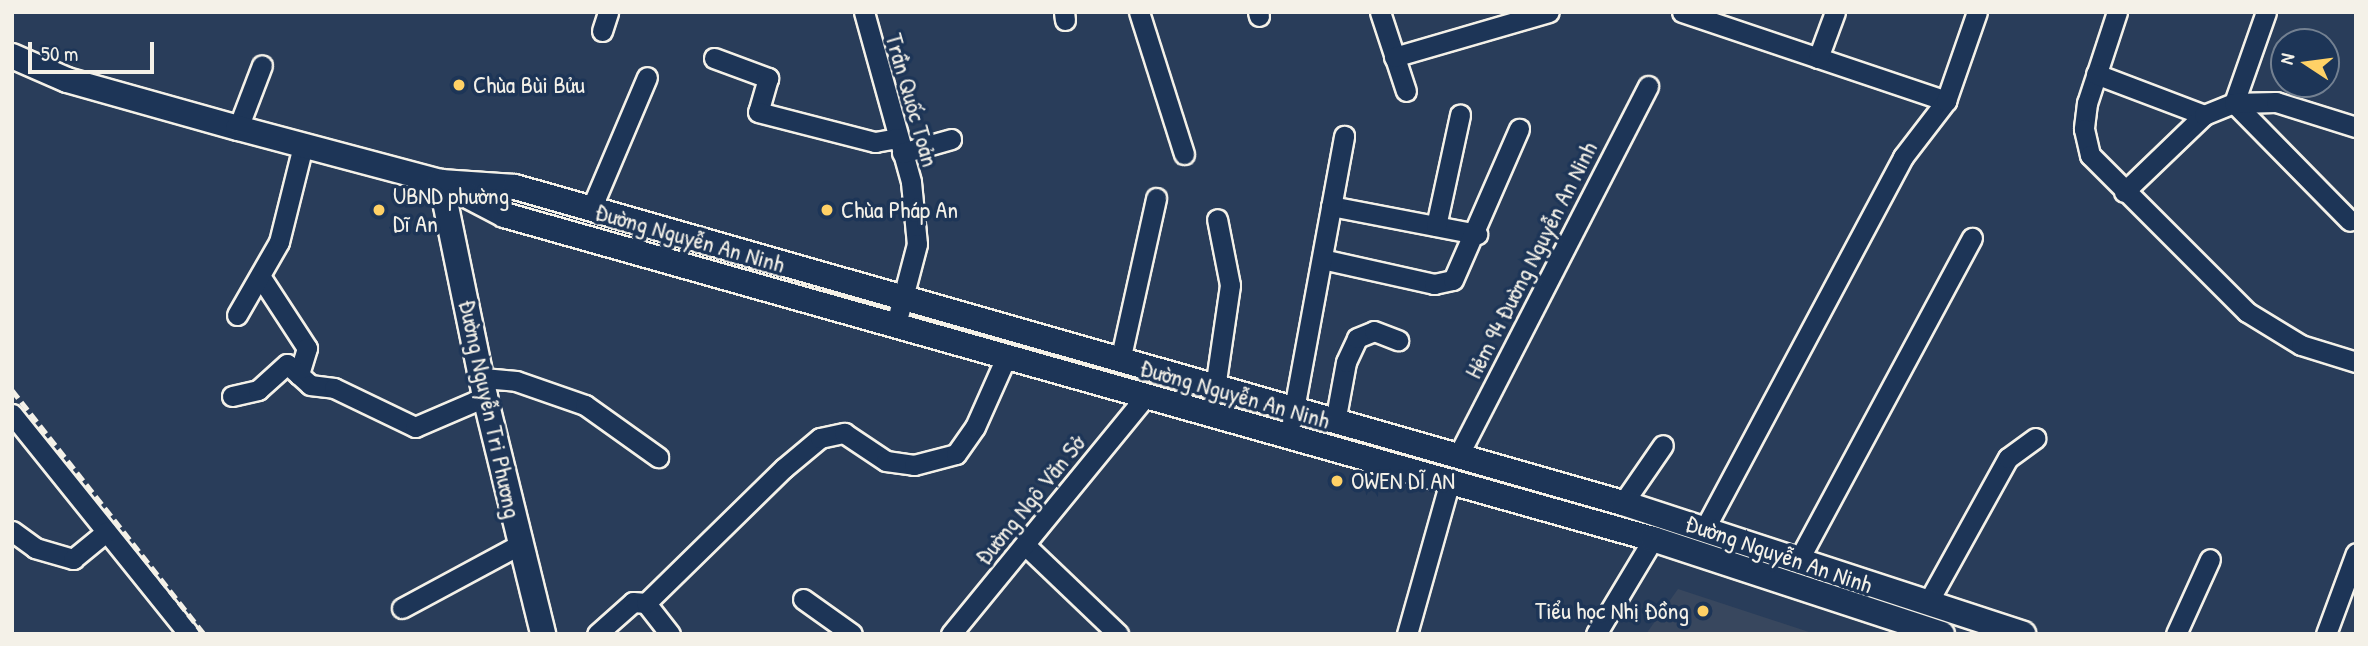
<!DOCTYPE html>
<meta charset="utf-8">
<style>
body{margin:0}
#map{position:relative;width:2368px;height:646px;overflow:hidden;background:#293d5a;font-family:"Patrick Hand",sans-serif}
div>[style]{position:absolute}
.built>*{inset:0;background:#38475e}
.roads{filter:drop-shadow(2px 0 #f4f1e8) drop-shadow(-2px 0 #f4f1e8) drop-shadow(0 2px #f4f1e8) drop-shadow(0 -2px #f4f1e8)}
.minor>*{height:19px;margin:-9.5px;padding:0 9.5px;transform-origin:9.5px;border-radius:9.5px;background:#1d3557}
.major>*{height:24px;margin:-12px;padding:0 12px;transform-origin:12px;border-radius:12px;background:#1d3557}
.rail>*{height:5px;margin-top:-2.5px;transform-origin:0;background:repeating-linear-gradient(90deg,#f4f1e8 0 10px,transparent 0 15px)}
.dots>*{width:19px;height:19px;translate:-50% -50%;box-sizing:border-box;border:4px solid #1d3557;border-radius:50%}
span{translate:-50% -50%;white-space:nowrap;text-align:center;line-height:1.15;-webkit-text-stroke:7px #1d3557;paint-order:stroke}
.poi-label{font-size:24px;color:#f4f1e8}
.left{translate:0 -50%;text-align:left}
.right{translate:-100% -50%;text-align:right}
.street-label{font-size:24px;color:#f4f1e8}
.frame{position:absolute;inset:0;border:14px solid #f4f1e8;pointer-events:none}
.north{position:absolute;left:2270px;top:28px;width:70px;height:70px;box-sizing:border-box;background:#1d3557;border:2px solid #738091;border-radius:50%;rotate:283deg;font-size:19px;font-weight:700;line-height:28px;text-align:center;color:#f4f1e8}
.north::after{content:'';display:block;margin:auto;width:24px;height:32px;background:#ffd166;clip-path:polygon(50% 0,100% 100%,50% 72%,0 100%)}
.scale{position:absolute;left:28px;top:42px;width:126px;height:32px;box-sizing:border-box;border:4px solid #f4f1e8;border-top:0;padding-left:9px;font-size:21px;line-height:24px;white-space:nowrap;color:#f4f1e8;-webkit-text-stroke:5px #1d3557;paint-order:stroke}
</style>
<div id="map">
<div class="built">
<div style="clip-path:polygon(1678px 589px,1812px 633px,1812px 634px,1646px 634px)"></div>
</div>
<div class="roads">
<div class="minor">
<div style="left:864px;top:12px;width:176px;rotate:74.5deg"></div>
<div style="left:911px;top:182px;width:62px;rotate:84.5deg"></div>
<div style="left:917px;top:244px;width:83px;rotate:104.7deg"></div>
<div style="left:1064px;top:12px;width:8px;rotate:83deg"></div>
<div style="left:1139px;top:12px;width:149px;rotate:72.4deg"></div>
<div style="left:1258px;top:12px;width:4px;rotate:76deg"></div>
<div style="left:1380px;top:12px;width:83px;rotate:71.8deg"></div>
<div style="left:1682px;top:12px;width:279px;rotate:18.6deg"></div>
<div style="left:2117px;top:12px;width:96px;rotate:108.2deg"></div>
<div style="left:2087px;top:103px;width:26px;rotate:97deg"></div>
<div style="left:2084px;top:129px;width:27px;rotate:77deg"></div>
<div style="left:2090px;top:155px;width:222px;rotate:45deg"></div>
<div style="left:2247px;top:312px;width:63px;rotate:31.4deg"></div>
<div style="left:2301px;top:345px;width:58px;rotate:17.2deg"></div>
<div style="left:2266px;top:12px;width:96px;rotate:109.4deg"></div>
<div style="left:2234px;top:103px;width:165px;rotate:45.5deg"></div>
<div style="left:602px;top:31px;width:20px;rotate:-72deg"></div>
<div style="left:1394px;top:57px;width:161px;rotate:-16.2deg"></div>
<div style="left:714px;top:58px;width:58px;rotate:20.3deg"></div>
<div style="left:768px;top:78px;width:35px;rotate:106deg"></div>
<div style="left:758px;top:112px;width:121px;rotate:14.4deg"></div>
<div style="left:875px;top:142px;width:23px;rotate:-10deg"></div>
<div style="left:1818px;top:58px;width:49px;rotate:-69.7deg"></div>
<div style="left:2096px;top:74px;width:116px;rotate:20.8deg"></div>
<div style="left:238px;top:128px;width:67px;rotate:-69.1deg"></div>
<div style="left:902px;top:153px;width:51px;rotate:-15.9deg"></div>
<div style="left:2124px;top:192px;width:111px;rotate:-43.9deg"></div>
<div style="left:2204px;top:115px;width:32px;rotate:-22deg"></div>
<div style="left:2234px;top:103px;width:42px;rotate:-1.4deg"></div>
<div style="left:2276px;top:102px;width:84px;rotate:17.4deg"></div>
<div style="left:1331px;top:206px;width:149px;rotate:10.9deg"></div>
<div style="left:591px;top:209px;width:143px;rotate:-67deg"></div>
<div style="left:1436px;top:226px;width:114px;rotate:-77.8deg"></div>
<div style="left:1322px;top:259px;width:115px;rotate:12.6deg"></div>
<div style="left:1434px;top:284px;width:19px;rotate:-12deg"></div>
<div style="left:1453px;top:280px;width:165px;rotate:-66.4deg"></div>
<div style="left:260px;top:276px;width:86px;rotate:56.9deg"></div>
<div style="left:307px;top:348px;width:28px;rotate:107deg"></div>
<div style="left:237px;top:315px;width:84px;rotate:-60.1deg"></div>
<div style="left:279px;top:242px;width:99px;rotate:-76deg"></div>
<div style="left:1120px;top:361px;width:167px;rotate:-77.5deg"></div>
<div style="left:483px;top:378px;width:33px;rotate:5deg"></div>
<div style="left:516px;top:381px;width:73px;rotate:19.2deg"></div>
<div style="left:585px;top:405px;width:90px;rotate:35.5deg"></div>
<div style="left:1215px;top:388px;width:104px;rotate:-81.7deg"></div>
<div style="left:1230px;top:285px;width:67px;rotate:-101.1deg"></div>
<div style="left:232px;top:396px;width:27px;rotate:-13deg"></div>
<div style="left:258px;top:390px;width:39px;rotate:-42deg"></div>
<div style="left:287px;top:364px;width:31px;rotate:42deg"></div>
<div style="left:310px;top:385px;width:24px;rotate:7deg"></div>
<div style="left:334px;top:388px;width:90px;rotate:25.7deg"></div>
<div style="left:415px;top:427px;width:76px;rotate:-23.2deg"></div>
<div style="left:12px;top:414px;width:282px;rotate:51.2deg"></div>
<div style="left:1292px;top:420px;width:289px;rotate:-79.6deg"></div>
<div style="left:1335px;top:422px;width:61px;rotate:-79.6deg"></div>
<div style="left:1346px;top:362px;width:26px;rotate:-65deg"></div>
<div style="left:1357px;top:338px;width:18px;rotate:-22deg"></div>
<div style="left:1374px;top:331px;width:26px;rotate:21deg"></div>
<div style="left:1458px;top:456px;width:416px;rotate:-62.8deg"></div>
<div style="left:1623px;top:503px;width:70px;rotate:-55.4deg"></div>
<div style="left:1705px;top:528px;width:421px;rotate:-61.9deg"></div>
<div style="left:1903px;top:157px;width:71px;rotate:-52.5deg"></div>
<div style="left:1946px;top:101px;width:94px;rotate:-70.8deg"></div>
<div style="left:12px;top:531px;width:29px;rotate:36deg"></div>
<div style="left:35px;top:548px;width:40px;rotate:16deg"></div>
<div style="left:73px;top:559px;width:43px;rotate:-39.3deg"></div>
<div style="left:1025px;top:545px;width:129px;rotate:43.7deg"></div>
<div style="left:1798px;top:561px;width:367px;rotate:-61.7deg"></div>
<div style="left:803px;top:599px;width:60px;rotate:35.5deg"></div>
<div style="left:1927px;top:604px;width:167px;rotate:-61deg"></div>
<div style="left:2008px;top:458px;width:34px;rotate:-36deg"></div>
<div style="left:402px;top:608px;width:133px;rotate:-28.3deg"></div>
<div style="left:597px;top:634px;width:48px;rotate:-41.6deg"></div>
<div style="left:633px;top:602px;width:13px;rotate:4deg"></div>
<div style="left:670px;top:634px;width:39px;rotate:-128deg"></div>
<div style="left:646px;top:603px;width:193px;rotate:-44.4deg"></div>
<div style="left:784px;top:468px;width:47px;rotate:-39.8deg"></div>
<div style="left:820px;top:438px;width:25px;rotate:-12deg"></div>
<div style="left:844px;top:433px;width:50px;rotate:33.7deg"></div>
<div style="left:886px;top:461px;width:28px;rotate:8deg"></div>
<div style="left:914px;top:465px;width:43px;rotate:-14.7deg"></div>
<div style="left:956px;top:454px;width:33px;rotate:-55deg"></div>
<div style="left:975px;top:427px;width:79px;rotate:-66deg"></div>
<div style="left:951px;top:634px;width:308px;rotate:-50.7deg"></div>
<div style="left:1407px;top:634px;width:159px;rotate:-74.3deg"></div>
<div style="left:1596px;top:634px;width:111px;rotate:-59deg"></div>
<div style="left:2176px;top:634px;width:82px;rotate:-65.6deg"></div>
<div style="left:2326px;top:634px;width:86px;rotate:-69.7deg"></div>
</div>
<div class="major">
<div style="left:12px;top:56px;width:60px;rotate:23.6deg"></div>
<div style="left:67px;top:80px;width:178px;rotate:15.7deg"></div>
<div style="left:238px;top:128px;width:210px;rotate:14.9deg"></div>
<div style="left:441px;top:182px;width:74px;rotate:3.9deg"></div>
<div style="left:515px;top:187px;width:1152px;rotate:15.92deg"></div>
<div style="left:1623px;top:503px;width:421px;rotate:18.1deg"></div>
<div style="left:441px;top:182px;width:71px;rotate:27.6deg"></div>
<div style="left:504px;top:215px;width:1194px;rotate:15.75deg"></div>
<div style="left:1653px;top:539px;width:304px;rotate:18.2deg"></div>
<div style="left:441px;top:182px;width:219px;rotate:78.4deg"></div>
<div style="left:485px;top:397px;width:244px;rotate:76.2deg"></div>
</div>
</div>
<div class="rail">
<div style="left:12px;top:390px;width:310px;rotate:51.8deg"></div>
</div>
<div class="dots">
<div style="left:459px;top:85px;background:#ffd166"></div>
<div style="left:379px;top:210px;background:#ffd166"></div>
<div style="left:827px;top:210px;background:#ffd166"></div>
<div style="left:1337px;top:481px;background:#ffd166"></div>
<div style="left:1703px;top:611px;background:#ffd166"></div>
</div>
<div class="poi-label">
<span class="left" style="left:473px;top:85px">Chùa Bùi Bửu</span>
<span class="left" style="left:393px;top:210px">UBND phường<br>Dĩ An</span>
<span class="left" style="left:841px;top:210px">Chùa Pháp An</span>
<span class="left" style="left:1351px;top:481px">OWEN DĨ AN</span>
<span class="right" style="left:1689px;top:611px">Tiểu học Nhị Đồng</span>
</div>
<div class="street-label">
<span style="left:912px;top:100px;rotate:74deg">Trần Quốc Toản</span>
<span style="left:690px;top:238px;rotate:16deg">Đường Nguyễn An Ninh</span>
<span style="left:1531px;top:260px;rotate:-63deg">Hẻm 94 Đường Nguyễn An Ninh</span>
<span style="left:1235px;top:394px;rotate:16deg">Đường Nguyễn An Ninh</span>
<span style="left:490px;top:409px;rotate:78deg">Đường Nguyễn Tri Phương</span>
<span style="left:1030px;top:500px;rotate:-51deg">Đường Ngô Văn Sở</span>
<span style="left:1779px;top:554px;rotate:19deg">Đường Nguyễn An Ninh</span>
</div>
<div class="frame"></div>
<div class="north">N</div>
<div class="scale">50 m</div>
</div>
